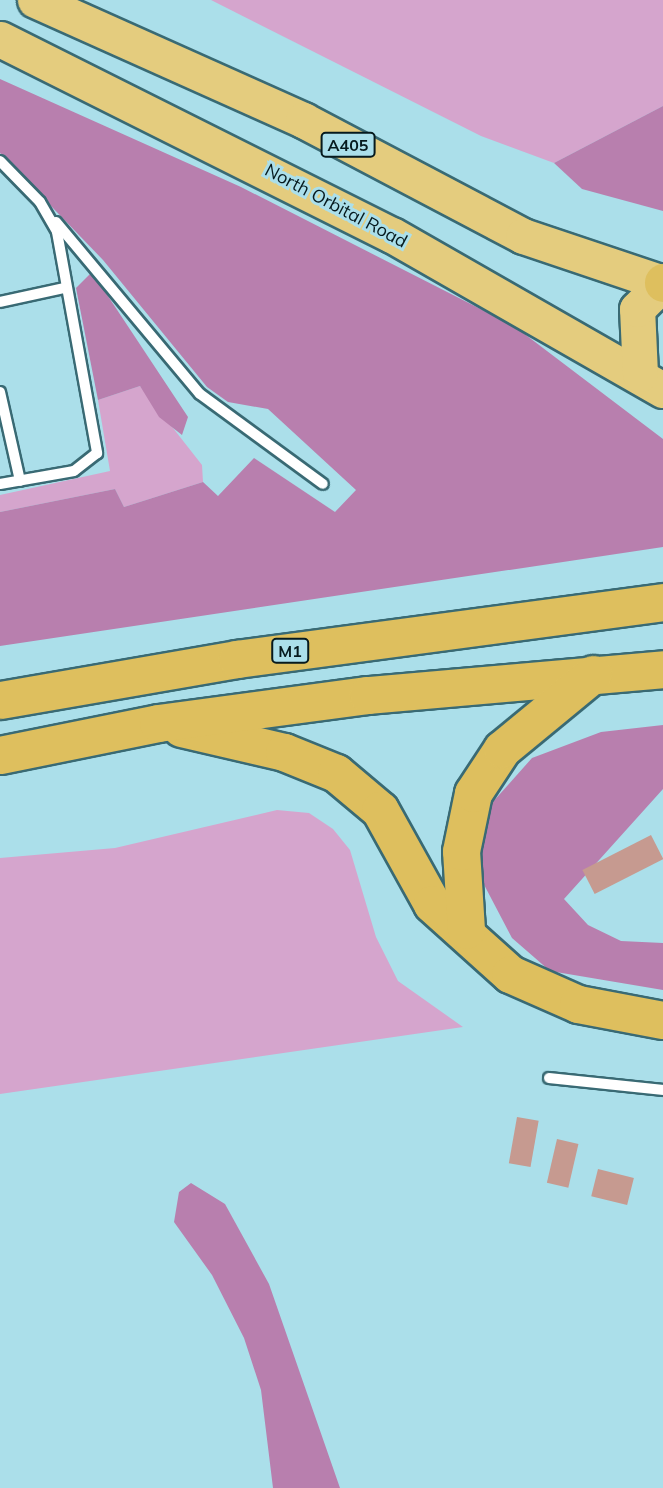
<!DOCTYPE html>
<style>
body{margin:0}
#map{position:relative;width:663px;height:1488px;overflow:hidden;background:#abdfea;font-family:Mulish,sans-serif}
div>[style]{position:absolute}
.green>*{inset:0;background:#d5a5cd}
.forest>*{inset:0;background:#b87fae}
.building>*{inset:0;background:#c69a90;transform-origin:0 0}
.roads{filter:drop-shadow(2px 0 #396a74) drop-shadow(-2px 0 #396a74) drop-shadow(0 2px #396a74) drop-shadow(0 -2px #396a74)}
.service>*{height:10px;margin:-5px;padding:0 5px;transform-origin:5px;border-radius:5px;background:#fff}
.trunk>*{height:35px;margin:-17.5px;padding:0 17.5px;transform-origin:17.5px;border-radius:17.5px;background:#e4cc7e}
.motorway>*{height:37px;margin:-18.5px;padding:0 18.5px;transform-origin:18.5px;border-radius:18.5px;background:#debf5e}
span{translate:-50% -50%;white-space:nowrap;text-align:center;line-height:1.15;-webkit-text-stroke:6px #abdfea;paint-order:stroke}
.shield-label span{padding:2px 5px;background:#abdfea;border:2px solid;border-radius:5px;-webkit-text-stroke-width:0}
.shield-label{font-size:16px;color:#061a1e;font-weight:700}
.street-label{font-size:18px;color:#061a1e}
</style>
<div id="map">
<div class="green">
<div style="clip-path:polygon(211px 0,663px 0,663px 106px,554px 163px,481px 136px)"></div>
<div style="clip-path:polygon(140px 386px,202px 465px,203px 482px,124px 507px,115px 489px,0 512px,0 495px,110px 471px,98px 400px)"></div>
<div style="clip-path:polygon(277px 810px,309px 813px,333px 829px,350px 850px,376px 937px,398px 981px,463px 1027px,0 1094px,0 858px,115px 848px)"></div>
</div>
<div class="forest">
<div style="clip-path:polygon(0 79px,241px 187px,514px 326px,663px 439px,663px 547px,0 646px,0 512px,115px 489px,124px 507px,203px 482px,218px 496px,254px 458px,335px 512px,356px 490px,268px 409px,228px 402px,207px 387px,103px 260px,0 153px)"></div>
<div style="clip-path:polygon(663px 106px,663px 211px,582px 189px,554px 163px)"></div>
<div style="clip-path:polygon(92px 272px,188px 417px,182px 435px,159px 417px,140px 386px,98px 400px,76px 288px)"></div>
<div style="clip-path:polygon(663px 725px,663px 789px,564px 899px,588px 925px,621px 941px,663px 943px,663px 990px,550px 971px,512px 938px,480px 877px,482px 814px,532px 758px,601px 732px)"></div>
<div style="clip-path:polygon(191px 1183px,225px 1204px,269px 1284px,340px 1488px,273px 1488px,261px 1390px,244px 1338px,212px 1275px,174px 1222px,179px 1192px)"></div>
</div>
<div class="building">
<div style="left:651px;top:835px;width:27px;height:77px;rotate:63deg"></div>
<div style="left:517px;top:1117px;width:22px;height:47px;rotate:10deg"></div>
<div style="left:557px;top:1139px;width:22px;height:45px;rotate:13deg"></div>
<div style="left:598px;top:1169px;width:37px;height:28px;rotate:14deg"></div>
</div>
<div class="roads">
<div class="service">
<div style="left:0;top:161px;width:57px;rotate:45.7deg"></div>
<div style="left:40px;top:202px;width:34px;rotate:60deg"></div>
<div style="left:57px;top:232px;width:225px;rotate:79.7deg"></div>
<div style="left:97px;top:453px;width:29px;rotate:142deg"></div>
<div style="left:74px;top:471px;width:75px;rotate:170deg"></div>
<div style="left:56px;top:222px;width:224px;rotate:50.1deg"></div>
<div style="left:200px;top:394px;width:152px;rotate:36.2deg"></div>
<div style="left:0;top:302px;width:66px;rotate:-12.3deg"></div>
<div style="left:0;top:392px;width:91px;rotate:77.3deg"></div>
<div style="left:549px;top:1078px;width:115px;rotate:6deg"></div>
</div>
<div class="trunk">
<div style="left:35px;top:0;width:294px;rotate:24.1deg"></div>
<div style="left:303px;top:120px;width:249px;rotate:27.8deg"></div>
<div style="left:523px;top:236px;width:148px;rotate:18.6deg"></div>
<div style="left:0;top:39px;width:438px;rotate:26.6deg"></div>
<div style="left:392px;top:235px;width:312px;rotate:29.8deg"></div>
<div style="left:640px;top:374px;width:65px;rotate:-92.6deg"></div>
<div style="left:637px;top:309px;width:37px;rotate:-45deg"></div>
</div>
<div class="motorway">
<div style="left:663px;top:283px;width:1px;rotate:-90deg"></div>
<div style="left:0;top:700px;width:241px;rotate:-9.8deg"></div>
<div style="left:237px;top:659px;width:430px;rotate:-7.6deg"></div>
<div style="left:181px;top:728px;width:106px;rotate:13.1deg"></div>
<div style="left:284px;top:752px;width:56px;rotate:22deg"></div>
<div style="left:336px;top:773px;width:57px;rotate:40.1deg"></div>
<div style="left:380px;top:810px;width:107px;rotate:61deg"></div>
<div style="left:432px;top:904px;width:105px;rotate:41.9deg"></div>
<div style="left:510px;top:974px;width:74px;rotate:23.8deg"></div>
<div style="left:578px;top:1004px;width:86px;rotate:10.7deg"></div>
<div style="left:0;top:755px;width:161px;rotate:-11.4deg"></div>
<div style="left:158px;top:723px;width:212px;rotate:-7.6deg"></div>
<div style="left:368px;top:695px;width:296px;rotate:-5deg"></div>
<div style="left:466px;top:930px;width:79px;rotate:-93.6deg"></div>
<div style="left:461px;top:851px;width:59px;rotate:-78.3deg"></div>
<div style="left:473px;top:793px;width:53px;rotate:-56.6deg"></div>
<div style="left:502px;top:749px;width:118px;rotate:-39.5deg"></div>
</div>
</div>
<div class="shield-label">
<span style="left:348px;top:145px">A405</span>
<span style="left:290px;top:651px">M1</span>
</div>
<div class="street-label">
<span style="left:336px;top:206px;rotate:28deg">North Orbital Road</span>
</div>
</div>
